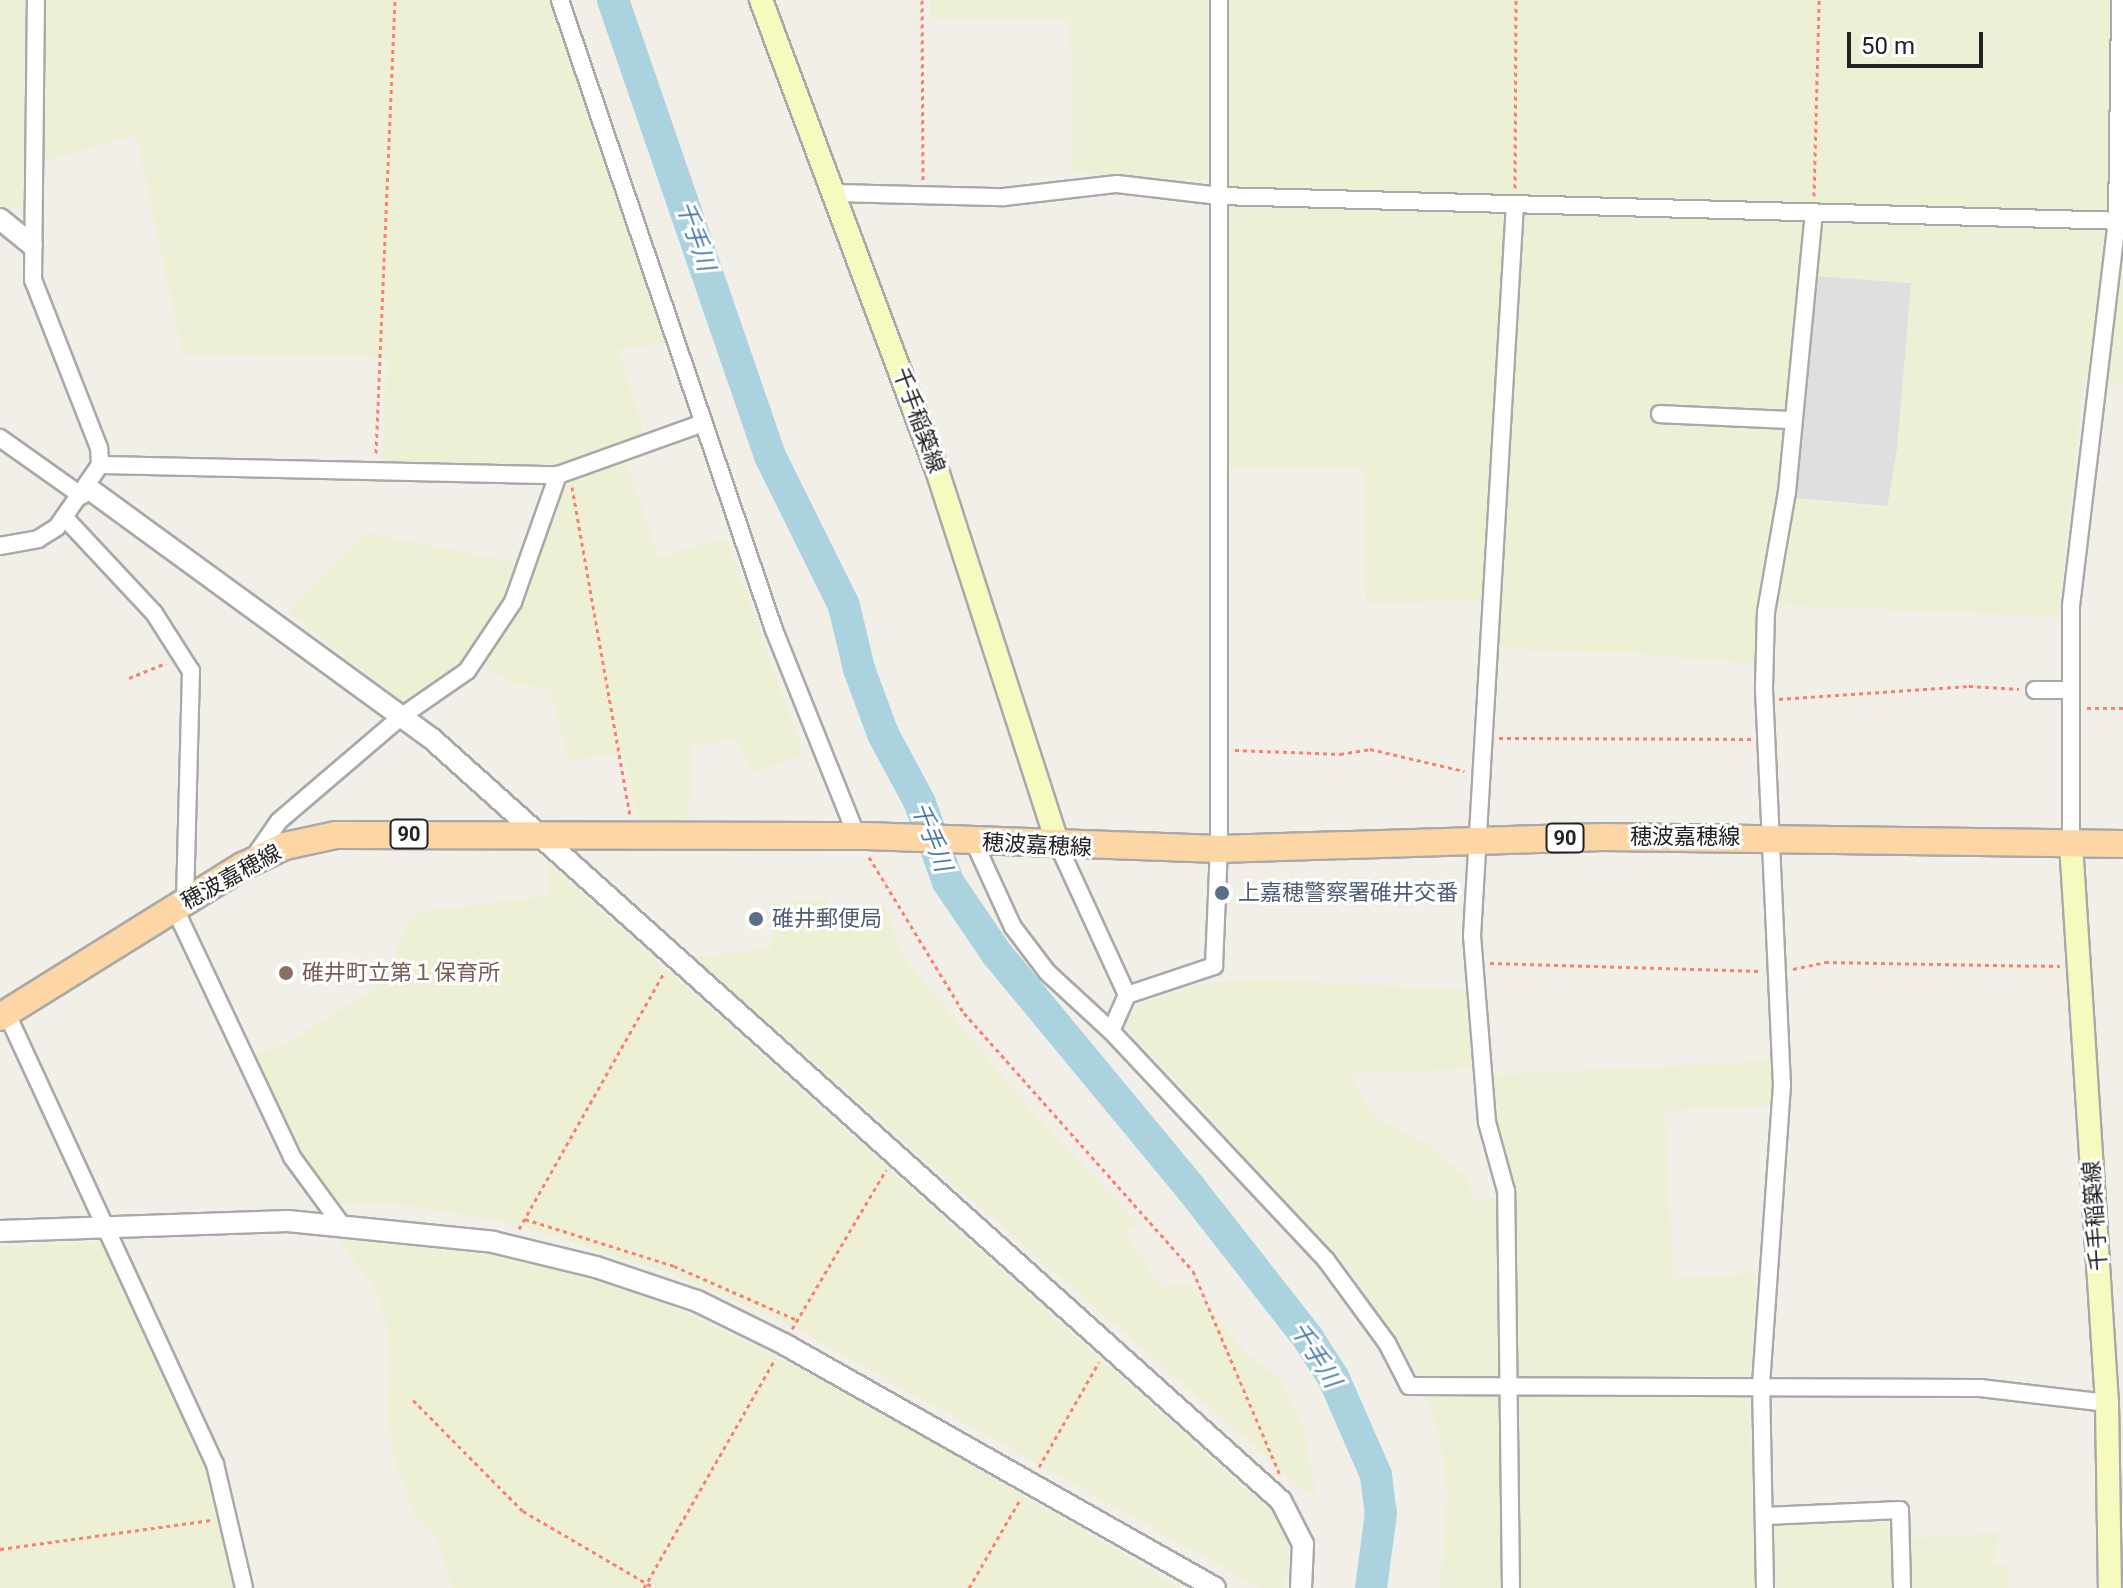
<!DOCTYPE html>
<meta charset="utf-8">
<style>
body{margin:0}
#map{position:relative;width:2123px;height:1588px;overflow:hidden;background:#f2efe9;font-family:Roboto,"Noto Sans JP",sans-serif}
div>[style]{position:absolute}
.residential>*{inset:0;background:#e0dfdf;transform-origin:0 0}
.farmland>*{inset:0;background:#eef0d5}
.river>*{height:32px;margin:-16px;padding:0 16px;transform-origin:16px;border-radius:16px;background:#aad3df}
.path>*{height:3px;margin-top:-1.5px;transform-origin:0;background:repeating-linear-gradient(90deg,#fa8072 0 4px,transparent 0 8px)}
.roads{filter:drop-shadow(2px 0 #a9a9a9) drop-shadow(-2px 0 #a9a9a9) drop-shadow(0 2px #a9a9a9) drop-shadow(0 -2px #a9a9a9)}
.minor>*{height:16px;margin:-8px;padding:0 8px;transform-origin:8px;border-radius:8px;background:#fff}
.tertiary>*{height:20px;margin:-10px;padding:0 10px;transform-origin:10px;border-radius:10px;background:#fff}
.secondary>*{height:22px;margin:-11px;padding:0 11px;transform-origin:11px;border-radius:11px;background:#f7fabf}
.primary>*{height:26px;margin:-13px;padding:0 13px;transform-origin:13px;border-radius:13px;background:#fcd6a4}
.dots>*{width:22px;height:22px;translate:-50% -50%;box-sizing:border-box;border:4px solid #fff;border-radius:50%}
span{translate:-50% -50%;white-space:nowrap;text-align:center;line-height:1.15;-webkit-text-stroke:6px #fff;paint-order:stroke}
.shield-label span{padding:2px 6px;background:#fff;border:2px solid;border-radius:6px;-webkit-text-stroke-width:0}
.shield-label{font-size:20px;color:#222;font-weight:700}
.street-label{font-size:22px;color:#222}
.service-label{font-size:22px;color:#4e5e75}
.left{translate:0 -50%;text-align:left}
.education-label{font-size:22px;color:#785e54}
.water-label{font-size:24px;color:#4a7aab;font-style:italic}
.scale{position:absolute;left:1847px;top:32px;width:136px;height:36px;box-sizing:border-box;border:4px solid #222;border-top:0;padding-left:10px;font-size:24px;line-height:28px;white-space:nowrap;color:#222;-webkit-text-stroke:6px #fff;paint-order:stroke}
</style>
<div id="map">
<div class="residential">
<div style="left:1816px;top:275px;width:96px;height:224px;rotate:5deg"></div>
</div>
<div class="farmland">
<div style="clip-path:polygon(0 0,28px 0,27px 208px,6px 210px,0 204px)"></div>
<div style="clip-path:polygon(43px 0,552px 0,667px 343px,618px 349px,646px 437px,621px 448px,659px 557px,726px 537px,804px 755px,751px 773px,736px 739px,691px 747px,689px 823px,638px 825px,624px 754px,569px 760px,550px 690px,515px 683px,483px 666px,517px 611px,536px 563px,563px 485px,554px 468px,382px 461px,387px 358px,183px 354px,136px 135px,42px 162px)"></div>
<div style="clip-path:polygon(evenodd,930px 0,2123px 0,2123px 386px,2084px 378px,2058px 617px,1757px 604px,1754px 664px,1630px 653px,1500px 649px,1500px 600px,1366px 603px,1364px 468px,1226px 468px,1228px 181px,1072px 173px,1070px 18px,930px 18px,930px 0,1816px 276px,1911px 283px,1898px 444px,1887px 509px,1794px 498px,1816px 276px)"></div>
<div style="clip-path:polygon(367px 533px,521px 564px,463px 667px,407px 705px,288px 612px)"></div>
<div style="clip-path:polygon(548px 863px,1279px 1519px,1290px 1560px,1283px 1588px,1260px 1588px,782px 1321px,678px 1276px,511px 1223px,411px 1206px,333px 1203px,306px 1169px,256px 1055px,286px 1043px,384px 983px,406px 926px,423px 911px,549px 896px)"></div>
<div style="clip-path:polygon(827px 899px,830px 906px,884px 905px,903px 956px,1028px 1107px,1137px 1222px,1125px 1233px,1155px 1278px,1164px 1288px,1188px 1282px,1244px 1350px,1282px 1382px,1303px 1428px,1317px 1501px,693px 957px,772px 948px,771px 904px)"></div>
<div style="clip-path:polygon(1259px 979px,1466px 990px,1471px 1069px,1349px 1074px,1375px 1117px,1429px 1146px,1465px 1175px,1475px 1201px,1517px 1193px,1497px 1132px,1491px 1075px,1771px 1061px,1771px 1106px,1665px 1111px,1673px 1279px,1756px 1273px,1749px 1402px,1753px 1524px,1889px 1522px,1890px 1540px,1999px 1533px,1994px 1565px,2009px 1565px,2008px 1588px,1440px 1588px,1447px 1494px,1440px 1438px,1415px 1367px,1346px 1265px,1123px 1024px,1139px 1005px,1206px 983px)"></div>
<div style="clip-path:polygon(338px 1239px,496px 1255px,609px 1283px,696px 1317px,856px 1397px,1180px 1588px,452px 1588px,436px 1535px,415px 1515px,395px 1461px,387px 1418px,390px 1359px,385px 1314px,371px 1283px)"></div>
<div style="clip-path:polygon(103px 1243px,182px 1400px,208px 1470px,236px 1588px,0 1588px,0 1246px)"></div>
</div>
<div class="river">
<div style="left:613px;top:0;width:484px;rotate:71deg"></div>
<div style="left:771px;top:458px;width:165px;rotate:63.7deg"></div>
<div style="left:844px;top:606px;width:65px;rotate:76.6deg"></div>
<div style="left:859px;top:669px;width:69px;rotate:69.7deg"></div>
<div style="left:883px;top:734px;width:78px;rotate:61.8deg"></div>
<div style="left:920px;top:803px;width:84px;rotate:70.5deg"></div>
<div style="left:948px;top:882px;width:87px;rotate:55.8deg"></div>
<div style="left:997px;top:954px;width:306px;rotate:50.4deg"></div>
<div style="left:1192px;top:1190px;width:188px;rotate:51.9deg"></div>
<div style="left:1308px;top:1338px;width:49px;rotate:57.6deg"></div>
<div style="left:1334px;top:1379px;width:105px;rotate:66.4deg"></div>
<div style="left:1376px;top:1475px;width:38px;rotate:83deg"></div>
<div style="left:1381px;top:1513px;width:76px;rotate:97.6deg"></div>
</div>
<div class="path">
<div style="left:922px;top:0;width:180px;rotate:89.7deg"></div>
<div style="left:1515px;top:188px;width:188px;rotate:-89.7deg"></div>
<div style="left:1814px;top:196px;width:196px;rotate:-88.5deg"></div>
<div style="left:376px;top:453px;width:453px;rotate:-87.6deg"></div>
<div style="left:572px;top:487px;width:333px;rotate:80deg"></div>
<div style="left:129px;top:678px;width:40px;rotate:-22deg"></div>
<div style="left:1779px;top:699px;width:190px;rotate:-3.9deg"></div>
<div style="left:1969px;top:686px;width:50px;rotate:3.4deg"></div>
<div style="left:2087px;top:708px;width:36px"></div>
<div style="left:1499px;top:738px;width:253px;rotate:0.2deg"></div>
<div style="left:1235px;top:750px;width:105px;rotate:2.2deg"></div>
<div style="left:1340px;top:754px;width:30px;rotate:-9deg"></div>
<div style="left:1370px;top:749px;width:97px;rotate:13.2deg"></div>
<div style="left:869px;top:857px;width:183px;rotate:58.7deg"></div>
<div style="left:964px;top:1013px;width:345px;rotate:48.4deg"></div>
<div style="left:1193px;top:1271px;width:220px;rotate:66.9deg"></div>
<div style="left:1490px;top:963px;width:272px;rotate:1.7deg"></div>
<div style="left:1793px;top:969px;width:33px;rotate:-12deg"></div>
<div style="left:1825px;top:962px;width:235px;rotate:1deg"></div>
<div style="left:525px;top:1219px;width:156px;rotate:17.5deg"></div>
<div style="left:674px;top:1266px;width:134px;rotate:23.7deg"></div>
<div style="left:519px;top:1229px;width:296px;rotate:-60.5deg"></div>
<div style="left:792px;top:1329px;width:185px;rotate:-59.4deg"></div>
<div style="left:413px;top:1400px;width:156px;rotate:45.3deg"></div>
<div style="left:523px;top:1511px;width:153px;rotate:30.3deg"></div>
<div style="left:1039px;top:1467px;width:121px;rotate:-60.3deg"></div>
<div style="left:0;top:1549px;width:215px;rotate:-7.8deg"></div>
<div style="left:644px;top:1588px;width:264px;rotate:-60.2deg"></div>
<div style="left:969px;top:1588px;width:104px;rotate:-60deg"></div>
</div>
<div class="roads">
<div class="minor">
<div style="left:560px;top:0;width:665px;rotate:71.24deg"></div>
<div style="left:774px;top:630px;width:222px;rotate:68.1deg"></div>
<div style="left:835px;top:193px;width:169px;rotate:1.4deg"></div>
<div style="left:1004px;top:197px;width:114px;rotate:-6.6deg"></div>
<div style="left:1117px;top:184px;width:103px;rotate:6.7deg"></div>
<div style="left:1219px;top:196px;width:904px;rotate:1.58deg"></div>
<div style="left:1660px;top:414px;width:133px;rotate:2.6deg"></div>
<div style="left:0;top:438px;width:100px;rotate:35.3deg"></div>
<div style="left:100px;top:465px;width:458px;rotate:1.3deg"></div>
<div style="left:558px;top:475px;width:154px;rotate:-19.7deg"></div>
<div style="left:66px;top:519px;width:129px;rotate:46.9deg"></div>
<div style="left:154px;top:613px;width:69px;rotate:57.5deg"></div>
<div style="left:191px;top:671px;width:229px;rotate:91.5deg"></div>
<div style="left:0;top:546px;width:39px;rotate:-10deg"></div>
<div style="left:38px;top:539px;width:22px;rotate:-32deg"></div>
<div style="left:57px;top:527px;width:75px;rotate:-55.3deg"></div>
<div style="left:100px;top:465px;width:17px;rotate:-93deg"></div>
<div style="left:99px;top:448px;width:180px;rotate:-111.4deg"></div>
<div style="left:33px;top:280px;width:280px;rotate:-89.4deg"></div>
<div style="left:2035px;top:690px;width:36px"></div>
<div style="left:974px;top:842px;width:94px;rotate:65.4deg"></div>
<div style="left:1013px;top:927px;width:56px;rotate:52.9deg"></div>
<div style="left:1047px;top:972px;width:87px;rotate:42.7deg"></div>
<div style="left:2071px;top:844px;width:238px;rotate:-90deg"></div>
<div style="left:2071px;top:606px;width:388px;rotate:-83.2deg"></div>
<div style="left:2117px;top:221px;width:221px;rotate:-89.2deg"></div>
<div style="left:1059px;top:847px;width:163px;rotate:65.3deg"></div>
<div style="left:1127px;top:995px;width:39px;rotate:114deg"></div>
<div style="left:1111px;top:1031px;width:314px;rotate:46.8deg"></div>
<div style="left:1326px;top:1260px;width:103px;rotate:53.7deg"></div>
<div style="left:1387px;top:1343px;width:48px;rotate:62.9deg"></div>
<div style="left:1409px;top:1386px;width:571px;rotate:0.2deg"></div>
<div style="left:1980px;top:1388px;width:128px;rotate:6.7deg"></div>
<div style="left:252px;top:860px;width:47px;rotate:-55.3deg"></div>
<div style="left:279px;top:821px;width:162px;rotate:-40.5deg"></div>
<div style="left:402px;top:716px;width:79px;rotate:-34.7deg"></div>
<div style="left:467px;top:671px;width:83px;rotate:-56.3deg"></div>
<div style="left:513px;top:602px;width:135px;rotate:-70.5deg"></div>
<div style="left:174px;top:907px;width:276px;rotate:64.7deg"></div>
<div style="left:292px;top:1157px;width:83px;rotate:53.8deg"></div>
<div style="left:1127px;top:995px;width:92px;rotate:-18.4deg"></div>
<div style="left:1214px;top:966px;width:117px;rotate:-87.6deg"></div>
<div style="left:1219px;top:849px;width:849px;rotate:-90deg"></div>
<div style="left:7px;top:1014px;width:496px;rotate:65.2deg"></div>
<div style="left:215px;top:1464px;width:127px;rotate:76.8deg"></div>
<div style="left:1765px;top:1516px;width:135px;rotate:-2.5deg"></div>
<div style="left:1900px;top:1510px;width:78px;rotate:88.5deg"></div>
<div style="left:1511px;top:1588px;width:397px;rotate:-90.7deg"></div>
<div style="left:1506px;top:1191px;width:72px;rotate:-105.4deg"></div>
<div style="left:1487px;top:1122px;width:187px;rotate:-94.6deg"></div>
<div style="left:1472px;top:936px;width:733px;rotate:-86.64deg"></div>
<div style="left:1765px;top:1588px;width:203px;rotate:-91.1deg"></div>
<div style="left:1761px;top:1385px;width:300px;rotate:-86deg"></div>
<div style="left:1782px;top:1086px;width:399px;rotate:-92.6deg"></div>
<div style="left:1764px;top:687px;width:75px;rotate:-88.5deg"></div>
<div style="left:1766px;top:612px;width:122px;rotate:-80.1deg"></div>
<div style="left:1787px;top:492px;width:281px;rotate:-84.5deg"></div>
</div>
<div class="tertiary">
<div style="left:0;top:219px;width:41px;rotate:39.1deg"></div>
<div style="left:88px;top:488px;width:424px;rotate:36.1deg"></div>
<div style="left:431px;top:738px;width:1142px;rotate:41.91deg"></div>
<div style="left:1281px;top:1501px;width:48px;rotate:62.9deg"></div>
<div style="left:1303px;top:1544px;width:44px;rotate:92.6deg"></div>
<div style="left:0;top:1231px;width:288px;rotate:-2deg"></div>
<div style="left:288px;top:1221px;width:206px;rotate:5.8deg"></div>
<div style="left:493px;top:1242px;width:106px;rotate:13.6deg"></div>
<div style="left:596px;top:1267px;width:107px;rotate:18.6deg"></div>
<div style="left:697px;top:1301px;width:97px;rotate:26.3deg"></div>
<div style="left:784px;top:1344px;width:495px;rotate:29.5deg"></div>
</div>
<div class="secondary">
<div style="left:761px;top:0;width:499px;rotate:69.5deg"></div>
<div style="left:936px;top:467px;width:399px;rotate:72.1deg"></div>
<div style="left:2071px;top:844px;width:560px;rotate:86.32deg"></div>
<div style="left:2107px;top:1403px;width:185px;rotate:89.1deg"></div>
</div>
<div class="primary">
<div style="left:0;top:1017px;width:286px;rotate:-31.9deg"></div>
<div style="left:243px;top:866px;width:47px;rotate:-25.5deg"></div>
<div style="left:285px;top:846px;width:52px;rotate:-12.2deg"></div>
<div style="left:336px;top:835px;width:531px;rotate:0.11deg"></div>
<div style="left:867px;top:836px;width:352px;rotate:2.1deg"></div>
<div style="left:1219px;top:849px;width:384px;rotate:-1.8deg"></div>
<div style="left:1603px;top:837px;width:520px;rotate:0.77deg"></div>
</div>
</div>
<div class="dots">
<div style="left:1222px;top:893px;background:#5c6f8a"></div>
<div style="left:756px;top:919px;background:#5c6f8a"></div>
<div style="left:286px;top:973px;background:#8d6e63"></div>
</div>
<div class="shield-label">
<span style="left:409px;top:834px">90</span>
<span style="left:1565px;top:838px">90</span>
</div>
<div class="street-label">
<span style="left:919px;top:420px;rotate:70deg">千手稲築線</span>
<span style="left:1685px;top:837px">穂波嘉穂線</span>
<span style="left:1037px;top:845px;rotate:3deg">穂波嘉穂線</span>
<span style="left:231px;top:877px;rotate:-29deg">穂波嘉穂線</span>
<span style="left:2095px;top:1216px;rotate:-94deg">千手稲築線</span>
</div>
<div class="service-label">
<span class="left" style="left:1238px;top:893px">上嘉穂警察署碓井交番</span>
<span class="left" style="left:772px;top:919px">碓井郵便局</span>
</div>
<div class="education-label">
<span class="left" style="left:302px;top:973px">碓井町立第１保育所</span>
</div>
<div class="water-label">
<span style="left:695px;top:236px;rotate:71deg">千手川</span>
<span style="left:931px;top:837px;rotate:69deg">千手川</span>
<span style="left:1315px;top:1355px;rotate:58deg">千手川</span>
</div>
<div class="scale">50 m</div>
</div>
